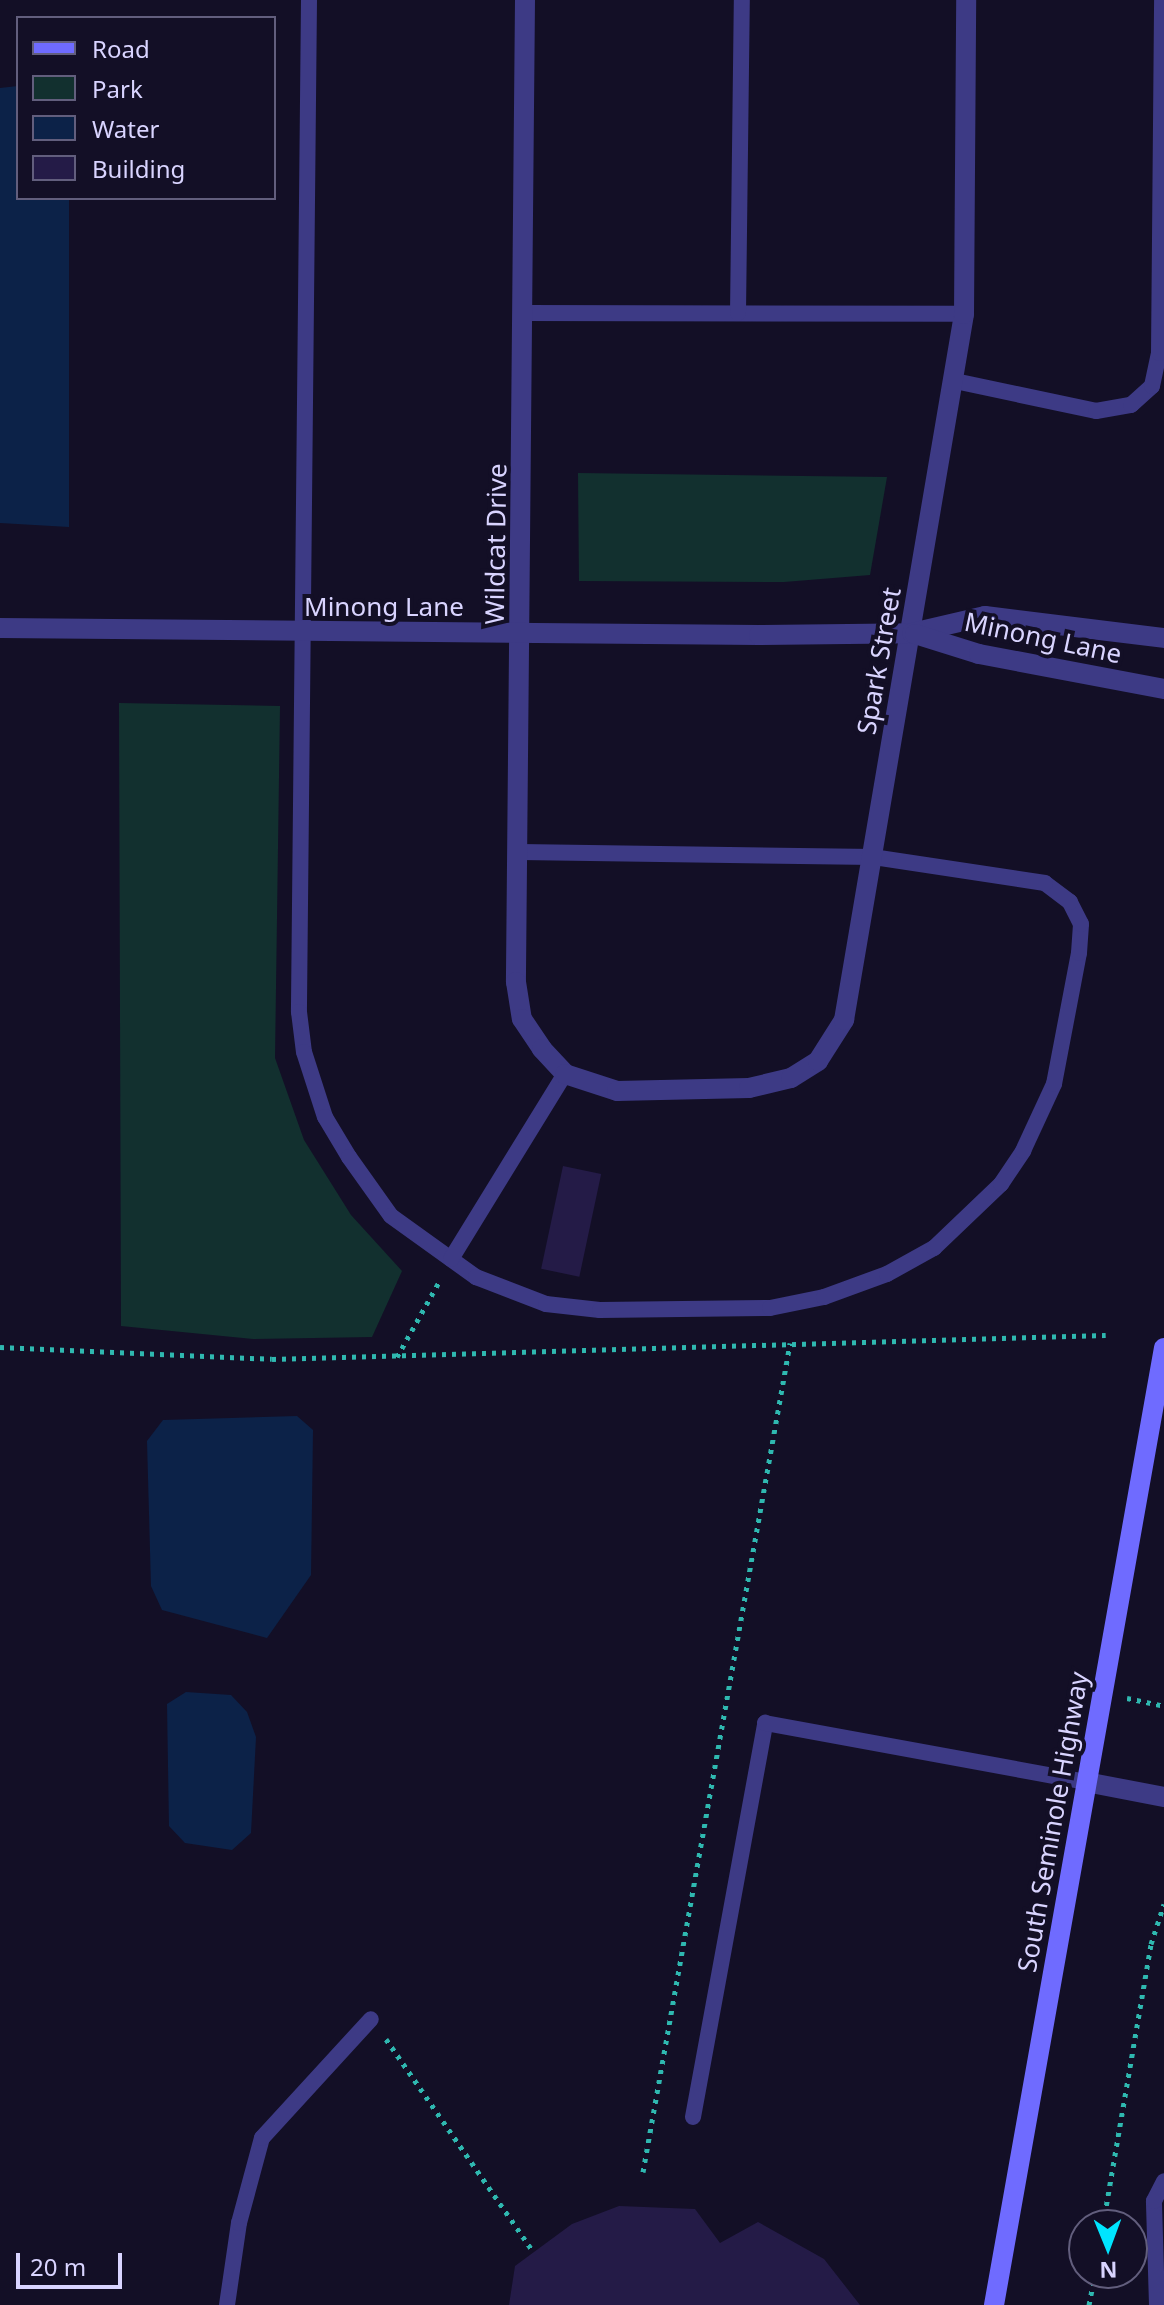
<!DOCTYPE html>
<style>
body{margin:0}
#map{position:relative;width:1164px;height:2305px;overflow:hidden;background:#130f26;font-family:"Noto Sans",sans-serif}
div>[style]{position:absolute}
.green>*{inset:0;background:#12302f}
.water>*{inset:0;background:#0c2248}
.building>*{inset:0;background:#241b47;transform-origin:0 0}
.path>*{height:5px;margin-top:-2.5px;transform-origin:0;background:repeating-linear-gradient(90deg,#2fb8b0 0 4px,transparent 0 10px)}
.lane>*{height:16px;margin:-8px;padding:0 8px;transform-origin:8px;border-radius:8px;background:#3d3a85}
.street>*{height:20px;margin:-10px;padding:0 10px;transform-origin:10px;border-radius:10px;background:#3d3a85}
.secondary>*{height:20px;margin:-10px;padding:0 10px;transform-origin:10px;border-radius:10px;background:#6f6bff}
span{translate:-50% -50%;white-space:nowrap;text-align:center;line-height:1.15;-webkit-text-stroke:8px #130f26;paint-order:stroke}
.street-label{font-size:26px;color:#d9d4ff}
.legend{position:absolute;left:16px;top:16px;width:260px;height:184px;box-sizing:border-box;background:#130f26;border:2px solid #625e7d;margin:0;padding:10px 14px;list-style:none;font-size:24px;color:#d9d4ff}
.legend li{display:flex;align-items:center;gap:16px;height:40px}
.legend b{width:40px;border:2px solid #625e7d}
.north{position:absolute;left:1068px;top:2209px;width:80px;height:80px;box-sizing:border-box;background:#130f26;border:2px solid #625e7d;border-radius:50%;rotate:179deg;font-size:22px;font-weight:700;line-height:32px;text-align:center;color:#d9d4ff}
.north::after{content:'';display:block;margin:auto;width:28px;height:36px;background:#00e5ff;clip-path:polygon(50% 0,100% 100%,50% 72%,0 100%)}
.scale{position:absolute;left:16px;top:2253px;width:106px;height:36px;box-sizing:border-box;border:4px solid #d9d4ff;border-top:0;padding-left:10px;font-size:24px;line-height:28px;white-space:nowrap;color:#d9d4ff;-webkit-text-stroke:6px #130f26;paint-order:stroke}
</style>
<div id="map">
<div class="green">
<div style="clip-path:polygon(578px 473px,887px 477px,870px 575px,784px 582px,579px 581px)"></div>
<div style="clip-path:polygon(119px 703px,280px 706px,275px 1058px,304px 1140px,351px 1215px,402px 1271px,372px 1337px,253px 1339px,121px 1326px)"></div>
</div>
<div class="water">
<div style="clip-path:polygon(18px 86px,18px 198px,69px 198px,69px 527px,0 523px,0 88px)"></div>
<div style="clip-path:polygon(297px 1416px,313px 1430px,311px 1575px,267px 1638px,162px 1610px,151px 1586px,147px 1441px,163px 1420px)"></div>
<div style="clip-path:polygon(186px 1692px,231px 1695px,247px 1712px,256px 1737px,251px 1833px,232px 1850px,185px 1843px,169px 1826px,167px 1704px)"></div>
</div>
<div class="building">
<div style="left:563px;top:1166px;width:39px;height:105px;rotate:12deg"></div>
<div style="clip-path:polygon(619px 2206px,695px 2209px,720px 2243px,758px 2222px,824px 2259px,860px 2305px,509px 2305px,515px 2266px,572px 2224px)"></div>
</div>
<div class="path">
<div style="left:0;top:1347px;width:272px;rotate:2.5deg"></div>
<div style="left:272px;top:1359px;width:834px;rotate:-1.65deg"></div>
<div style="left:397px;top:1357px;width:86px;rotate:-60.8deg"></div>
<div style="left:1127px;top:1698px;width:38px;rotate:12deg"></div>
<div style="left:386px;top:2039px;width:258px;rotate:55.3deg"></div>
<div style="left:643px;top:2172px;width:842px;rotate:-79.94deg"></div>
<div style="left:1103px;top:2225px;width:285px;rotate:-80.3deg"></div>
<div style="left:1151px;top:1944px;width:42px;rotate:-72deg"></div>
<div style="left:1089px;top:2305px;width:33px;rotate:-79deg"></div>
</div>
<div class="lane">
<div style="left:309px;top:0;width:1012px;rotate:90.57deg"></div>
<div style="left:299px;top:1012px;width:40px;rotate:82.9deg"></div>
<div style="left:304px;top:1052px;width:68px;rotate:72.1deg"></div>
<div style="left:325px;top:1117px;width:47px;rotate:59deg"></div>
<div style="left:349px;top:1157px;width:72px;rotate:54.6deg"></div>
<div style="left:391px;top:1216px;width:105px;rotate:35.7deg"></div>
<div style="left:476px;top:1277px;width:75px;rotate:21.1deg"></div>
<div style="left:546px;top:1304px;width:54px;rotate:6.3deg"></div>
<div style="left:600px;top:1310px;width:170px;rotate:-0.7deg"></div>
<div style="left:770px;top:1308px;width:55px;rotate:-11.5deg"></div>
<div style="left:824px;top:1297px;width:67px;rotate:-20.1deg"></div>
<div style="left:887px;top:1274px;width:54px;rotate:-29deg"></div>
<div style="left:934px;top:1248px;width:93px;rotate:-43.7deg"></div>
<div style="left:1001px;top:1184px;width:40px;rotate:-56deg"></div>
<div style="left:1023px;top:1151px;width:74px;rotate:-65.2deg"></div>
<div style="left:1054px;top:1084px;width:133px;rotate:-79.2deg"></div>
<div style="left:1079px;top:953px;width:29px;rotate:-86deg"></div>
<div style="left:1081px;top:924px;width:25px;rotate:-117deg"></div>
<div style="left:1070px;top:902px;width:31px;rotate:-143deg"></div>
<div style="left:1045px;top:883px;width:173px;rotate:-171.4deg"></div>
<div style="left:874px;top:857px;width:354px;rotate:-179.2deg"></div>
<div style="left:524px;top:313px;width:440px;rotate:0.1deg"></div>
<div style="left:738px;top:313px;width:313px;rotate:-89.3deg"></div>
<div style="left:955px;top:381px;width:144px;rotate:12deg"></div>
<div style="left:1096px;top:411px;width:36px;rotate:-10deg"></div>
<div style="left:1131px;top:405px;width:28px;rotate:-42deg"></div>
<div style="left:1152px;top:386px;width:34px;rotate:-78deg"></div>
<div style="left:1159px;top:353px;width:353px;rotate:-89.5deg"></div>
<div style="left:451px;top:1259px;width:217px;rotate:-58.4deg"></div>
<div style="left:693px;top:2117px;width:401px;rotate:-79.6deg"></div>
<div style="left:765px;top:1723px;width:326px;rotate:10.4deg"></div>
<div style="left:227px;top:2305px;width:83px;rotate:-81.7deg"></div>
<div style="left:239px;top:2223px;width:88px;rotate:-74.9deg"></div>
<div style="left:262px;top:2138px;width:161px;rotate:-47.5deg"></div>
<div style="left:1157px;top:2305px;width:104px;rotate:-91.7deg"></div>
<div style="left:1154px;top:2201px;width:22px;rotate:-63deg"></div>
</div>
<div class="street">
<div style="left:525px;top:0;width:982px;rotate:90.53deg"></div>
<div style="left:516px;top:982px;width:37px;rotate:81deg"></div>
<div style="left:522px;top:1019px;width:36px;rotate:56deg"></div>
<div style="left:542px;top:1049px;width:34px;rotate:47deg"></div>
<div style="left:565px;top:1074px;width:55px;rotate:18.1deg"></div>
<div style="left:617px;top:1091px;width:132px;rotate:-1.3deg"></div>
<div style="left:749px;top:1088px;width:43px;rotate:-13.4deg"></div>
<div style="left:791px;top:1078px;width:32px;rotate:-32deg"></div>
<div style="left:818px;top:1061px;width:49px;rotate:-57.6deg"></div>
<div style="left:844px;top:1020px;width:716px;rotate:-80.35deg"></div>
<div style="left:964px;top:314px;width:314px;rotate:-89.6deg"></div>
<div style="left:0;top:628px;width:759px;rotate:0.53deg"></div>
<div style="left:759px;top:635px;width:153px;rotate:-0.7deg"></div>
<div style="left:912px;top:633px;width:75px;rotate:-13.1deg"></div>
<div style="left:985px;top:616px;width:180px;rotate:7deg"></div>
<div style="left:915px;top:634px;width:67px;rotate:17.4deg"></div>
<div style="left:979px;top:654px;width:188px;rotate:10.7deg"></div>
<div style="left:1086px;top:1782px;width:79px;rotate:10.9deg"></div>
</div>
<div class="secondary">
<div style="left:994px;top:2305px;width:972px;rotate:-79.93deg"></div>
</div>
<div class="street-label">
<span style="left:496px;top:544px;rotate:-89deg">Wildcat Drive</span>
<span style="left:384px;top:607px">Minong Lane</span>
<span style="left:1043px;top:638px;rotate:12deg">Minong Lane</span>
<span style="left:879px;top:661px;rotate:-80deg">Spark Street</span>
<span style="left:1053px;top:1822px;rotate:-80deg">South Seminole Highway</span>
</div>
<ul class="legend">
<li><b style="height:10px;background:#6f6bff"></b>Road</li>
<li><b style="height:22px;background:#12302f"></b>Park</li>
<li><b style="height:22px;background:#0c2248"></b>Water</li>
<li><b style="height:22px;background:#241b47"></b>Building</li>
</ul>
<div class="north">N</div>
<div class="scale">20 m</div>
</div>
